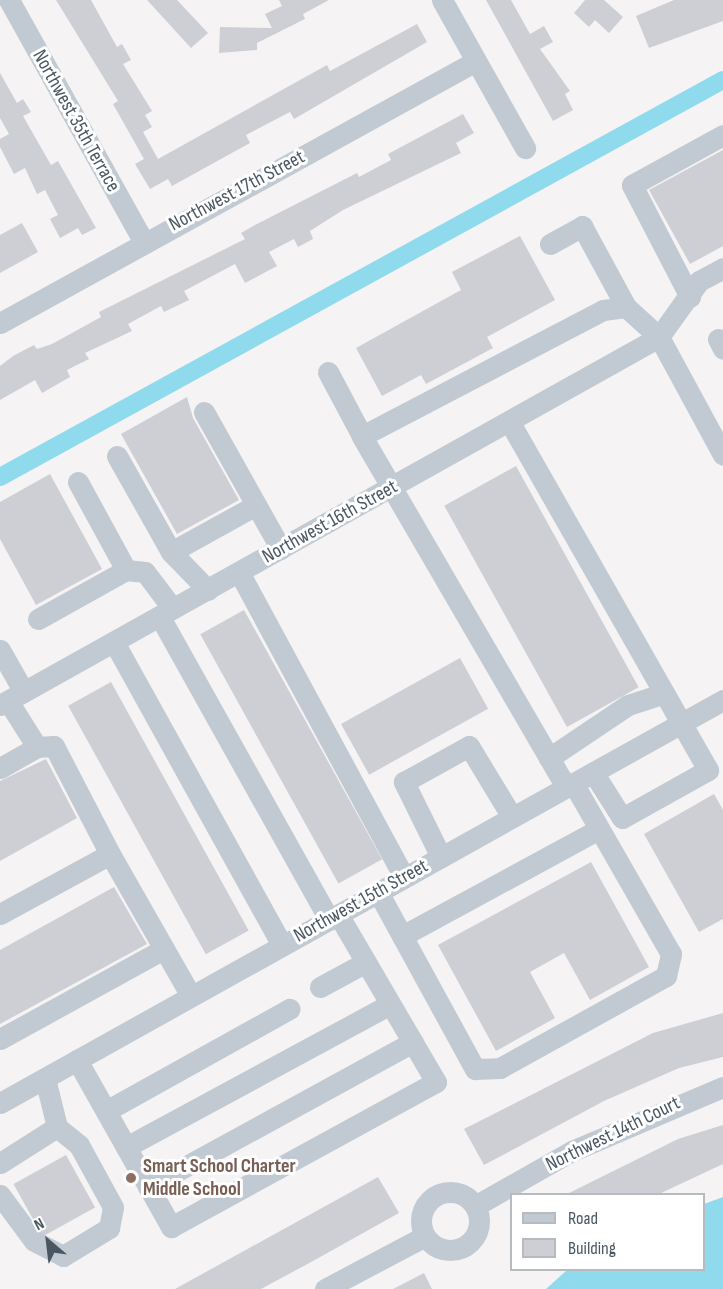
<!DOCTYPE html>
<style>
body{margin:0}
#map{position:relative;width:723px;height:1289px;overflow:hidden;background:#f5f3f3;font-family:"Sofia Sans Condensed",sans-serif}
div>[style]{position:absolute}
.water>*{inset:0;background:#90daee}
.canal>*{height:18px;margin:-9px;padding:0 9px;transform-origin:9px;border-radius:9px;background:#90daee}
.building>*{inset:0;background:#cdcfd5;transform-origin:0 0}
.minor>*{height:21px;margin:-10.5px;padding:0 10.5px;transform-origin:10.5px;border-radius:10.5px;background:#c1cad2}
.minor>.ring{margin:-10.5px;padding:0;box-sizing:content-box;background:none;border:21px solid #c1cad2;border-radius:50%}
.dots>*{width:16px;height:16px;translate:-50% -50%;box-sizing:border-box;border:3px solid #fff;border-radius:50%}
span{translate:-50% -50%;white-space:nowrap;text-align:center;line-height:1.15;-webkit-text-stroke:6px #fff;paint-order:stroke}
.street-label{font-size:20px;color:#4a5661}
.education-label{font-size:20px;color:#785e54;font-weight:700}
.left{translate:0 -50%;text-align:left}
.legend{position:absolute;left:510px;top:1193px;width:195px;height:78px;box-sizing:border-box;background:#fff;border:2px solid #b7bbc0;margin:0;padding:8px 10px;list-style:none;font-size:18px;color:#4a5661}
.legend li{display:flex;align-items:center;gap:12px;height:30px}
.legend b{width:30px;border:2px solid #b7bbc0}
.north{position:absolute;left:18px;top:1211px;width:60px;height:60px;-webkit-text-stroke:4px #fff;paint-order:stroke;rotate:332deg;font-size:16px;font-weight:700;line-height:24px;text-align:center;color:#4a5661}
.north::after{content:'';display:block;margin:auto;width:21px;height:27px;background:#4a5661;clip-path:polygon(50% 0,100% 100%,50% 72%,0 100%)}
</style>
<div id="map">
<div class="water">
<div style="clip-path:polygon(723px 1197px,723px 1289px,546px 1289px,567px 1270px,704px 1270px,704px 1204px)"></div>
</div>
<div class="canal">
<div style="left:0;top:477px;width:825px;rotate:-28.77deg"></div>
</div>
<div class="building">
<div style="clip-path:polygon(56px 0,91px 0,117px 47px,122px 44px,131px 60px,123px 64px,152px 111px,145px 115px,152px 127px,143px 132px,158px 159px,327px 65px,330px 71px,417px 24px,427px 42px,294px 119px,290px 112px,246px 135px,250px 143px,172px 186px,168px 179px,150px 189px,135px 164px,144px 159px,113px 104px,118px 101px)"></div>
<div style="clip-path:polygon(147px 0,177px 0,208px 33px,191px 48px)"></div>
<div style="clip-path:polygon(279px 0,329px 0,303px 14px,305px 19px,257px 43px,257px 50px,219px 53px,220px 27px,272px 28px,265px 14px,282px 6px)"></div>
<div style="clip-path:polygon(486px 0,511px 0,530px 34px,544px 26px,553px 42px,540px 49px,570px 91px,565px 94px,573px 110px,553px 121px)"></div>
<div style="clip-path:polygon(585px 0,604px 0,623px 17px,609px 33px,595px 20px,589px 27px,574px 13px)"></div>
<div style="clip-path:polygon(674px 0,723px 0,723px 21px,649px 48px,636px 16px)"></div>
<div style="clip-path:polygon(0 73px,17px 103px,23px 99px,31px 112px,23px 116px,51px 165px,58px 161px,96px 228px,82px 235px,78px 228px,60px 238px,50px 219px,58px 215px,45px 190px,37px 194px,25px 168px,14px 174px,0 147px,0 139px,9px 134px,0 118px)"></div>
<div style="clip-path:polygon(463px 114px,474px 133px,456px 143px,461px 153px,343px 210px,310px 231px,313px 239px,298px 247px,294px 239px,269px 252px,277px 266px,245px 283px,235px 264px,184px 291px,189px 300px,164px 312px,161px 306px,128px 324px,132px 331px,85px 353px,89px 359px,67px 370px,70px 377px,42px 393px,35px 380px,0 400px,0 366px,13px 356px,34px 345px,37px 349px,52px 344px,101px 317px,99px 312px,245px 239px,241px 233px,255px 225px,357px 173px,359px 177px,391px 160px,388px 154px)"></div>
<div style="clip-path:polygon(723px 150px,723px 246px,690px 264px,649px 190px)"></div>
<div style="clip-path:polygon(22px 223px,38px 252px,0 273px,0 235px)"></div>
<div style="clip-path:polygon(520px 236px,555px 300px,487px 337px,493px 348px,426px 384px,421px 375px,382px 396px,356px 348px,461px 290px,452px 272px)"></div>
<div style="clip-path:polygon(187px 397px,193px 418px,239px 500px,177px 534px,121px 434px)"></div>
<div style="left:516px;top:466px;width:253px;height:82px;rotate:61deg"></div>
<div style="clip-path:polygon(50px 474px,102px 569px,36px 605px,0 539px,0 502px)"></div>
<div style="left:244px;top:610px;width:285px;height:50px;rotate:61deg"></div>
<div style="left:460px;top:658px;width:58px;height:136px;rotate:61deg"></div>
<div style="left:111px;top:682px;width:284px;height:49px;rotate:61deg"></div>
<div style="clip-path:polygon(46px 759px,77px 818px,0 861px,0 781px)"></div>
<div style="clip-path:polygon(714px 794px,723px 810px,723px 919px,699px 932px,644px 834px)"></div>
<div style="clip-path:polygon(591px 862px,649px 967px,590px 1000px,564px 953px,530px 972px,555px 1018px,496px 1051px,438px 945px)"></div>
<div style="clip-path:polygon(114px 887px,147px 944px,0 1024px,0 950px)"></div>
<div style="clip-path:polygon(723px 1013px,723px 1057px,679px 1068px,604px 1101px,484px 1165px,464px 1129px,653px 1033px)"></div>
<div style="clip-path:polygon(723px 1125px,723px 1164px,659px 1194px,567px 1194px,678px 1139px)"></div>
<div style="left:66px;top:1155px;width:60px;height:60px;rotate:61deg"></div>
<div style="clip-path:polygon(378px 1177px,399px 1213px,313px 1261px,261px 1289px,175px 1289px)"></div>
<div style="clip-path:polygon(424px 1273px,432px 1289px,393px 1289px)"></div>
</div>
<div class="minor">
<div style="left:9px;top:0;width:276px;rotate:60.9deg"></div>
<div style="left:442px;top:0;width:170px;rotate:60.7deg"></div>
<div style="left:550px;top:244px;width:37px;rotate:-29deg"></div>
<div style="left:582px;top:226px;width:92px;rotate:61.5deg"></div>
<div style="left:626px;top:307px;width:45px;rotate:42.3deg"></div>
<div style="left:659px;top:337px;width:134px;rotate:61.5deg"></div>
<div style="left:690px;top:297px;width:126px;rotate:-117.4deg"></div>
<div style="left:632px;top:185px;width:104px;rotate:-28.8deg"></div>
<div style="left:0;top:323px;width:543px;rotate:-28.83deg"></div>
<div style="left:718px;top:339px;width:11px;rotate:63deg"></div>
<div style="left:328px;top:372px;width:72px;rotate:62deg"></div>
<div style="left:204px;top:412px;width:157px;rotate:60.7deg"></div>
<div style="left:509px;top:421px;width:402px;rotate:60.3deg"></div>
<div style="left:708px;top:770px;width:98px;rotate:150.8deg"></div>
<div style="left:622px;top:818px;width:54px;rotate:-122.2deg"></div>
<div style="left:117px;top:456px;width:110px;rotate:60.6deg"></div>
<div style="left:171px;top:552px;width:97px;rotate:-28.9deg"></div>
<div style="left:78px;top:482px;width:100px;rotate:61.4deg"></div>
<div style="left:126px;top:570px;width:19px;rotate:6deg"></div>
<div style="left:145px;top:572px;width:46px;rotate:52.9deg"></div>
<div style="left:171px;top:552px;width:53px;rotate:45.8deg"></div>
<div style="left:239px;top:572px;width:347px;rotate:61.6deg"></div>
<div style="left:160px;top:617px;width:347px;rotate:60.8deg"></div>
<div style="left:38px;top:619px;width:101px;rotate:-29.1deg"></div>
<div style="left:114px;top:642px;width:346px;rotate:61deg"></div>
<div style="left:0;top:650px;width:48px;rotate:60.3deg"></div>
<div style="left:0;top:705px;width:755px;rotate:-29.18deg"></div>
<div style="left:659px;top:337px;width:69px;rotate:-54.5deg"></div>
<div style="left:699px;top:281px;width:27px;rotate:-28deg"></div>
<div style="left:37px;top:747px;width:17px;rotate:-3deg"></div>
<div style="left:54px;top:746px;width:122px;rotate:62.6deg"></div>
<div style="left:549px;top:758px;width:95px;rotate:-33.9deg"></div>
<div style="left:628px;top:705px;width:38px;rotate:-18deg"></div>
<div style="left:0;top:768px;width:43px;rotate:-29.6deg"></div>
<div style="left:37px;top:747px;width:54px;rotate:-122.2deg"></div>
<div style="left:566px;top:787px;width:406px;rotate:-120.2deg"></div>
<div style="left:362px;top:436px;width:272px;rotate:-27.6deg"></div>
<div style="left:603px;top:310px;width:23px;rotate:-7deg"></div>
<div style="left:441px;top:857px;width:84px;rotate:-116.3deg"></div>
<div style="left:404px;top:782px;width:74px;rotate:-29deg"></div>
<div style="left:469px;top:746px;width:83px;rotate:58.8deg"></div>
<div style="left:378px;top:892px;width:202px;rotate:61.3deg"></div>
<div style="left:475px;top:1069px;width:25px;rotate:-2deg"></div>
<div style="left:500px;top:1068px;width:190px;rotate:-29deg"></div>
<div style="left:666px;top:976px;width:23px;rotate:-77deg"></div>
<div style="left:671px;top:954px;width:197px;rotate:-119.8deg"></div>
<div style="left:0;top:914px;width:125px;rotate:-28.6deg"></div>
<div style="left:110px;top:854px;width:163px;rotate:60.3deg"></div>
<div style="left:402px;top:936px;width:224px;rotate:-28.5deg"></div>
<div style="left:320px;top:987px;width:52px;rotate:-28.5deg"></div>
<div style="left:0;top:1039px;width:187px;rotate:-28.8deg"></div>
<div style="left:77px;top:1060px;width:192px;rotate:60.6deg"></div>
<div style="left:171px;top:1227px;width:302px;rotate:-28.7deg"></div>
<div style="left:436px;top:1082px;width:194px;rotate:-120.3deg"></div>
<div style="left:0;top:1103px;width:828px;rotate:-29.14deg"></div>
<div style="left:106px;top:1111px;width:210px;rotate:-29.1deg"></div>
<div style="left:126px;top:1147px;width:300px;rotate:-28.4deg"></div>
<div style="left:0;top:1163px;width:67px;rotate:-32.3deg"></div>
<div style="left:57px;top:1127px;width:50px;rotate:-103.8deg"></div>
<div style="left:148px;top:1187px;width:302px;rotate:-28.7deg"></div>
<div class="ring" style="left:421px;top:1192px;width:37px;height:37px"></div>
<div style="left:0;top:1195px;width:57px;rotate:53.5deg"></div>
<div style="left:34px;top:1241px;width:33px;rotate:27deg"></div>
<div style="left:63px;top:1256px;width:54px;rotate:-31.3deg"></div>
<div style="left:109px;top:1228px;width:21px;rotate:-79deg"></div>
<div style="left:113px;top:1207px;width:71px;rotate:-118.7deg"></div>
<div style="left:79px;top:1145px;width:28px;rotate:-141deg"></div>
<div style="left:475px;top:1206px;width:112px;rotate:-29.6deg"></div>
<div style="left:572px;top:1151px;width:164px;rotate:-23deg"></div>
<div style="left:325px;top:1289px;width:113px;rotate:-27.9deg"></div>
</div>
<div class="dots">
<div style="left:131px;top:1178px;background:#8d6e63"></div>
</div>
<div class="street-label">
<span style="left:76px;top:121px;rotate:61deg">Northwest 35th Terrace</span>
<span style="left:237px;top:191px;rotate:-28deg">Northwest 17th Street</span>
<span style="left:330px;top:522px;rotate:-29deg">Northwest 16th Street</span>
<span style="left:361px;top:901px;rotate:-29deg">Northwest 15th Street</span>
<span style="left:613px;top:1134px;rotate:-26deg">Northwest 14th Court</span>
</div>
<div class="education-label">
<span class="left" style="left:143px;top:1178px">Smart School Charter<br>Middle School</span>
</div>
<ul class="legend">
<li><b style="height:8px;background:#c1cad2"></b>Road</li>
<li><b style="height:16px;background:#cdcfd5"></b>Building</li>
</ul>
<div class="north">N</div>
</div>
